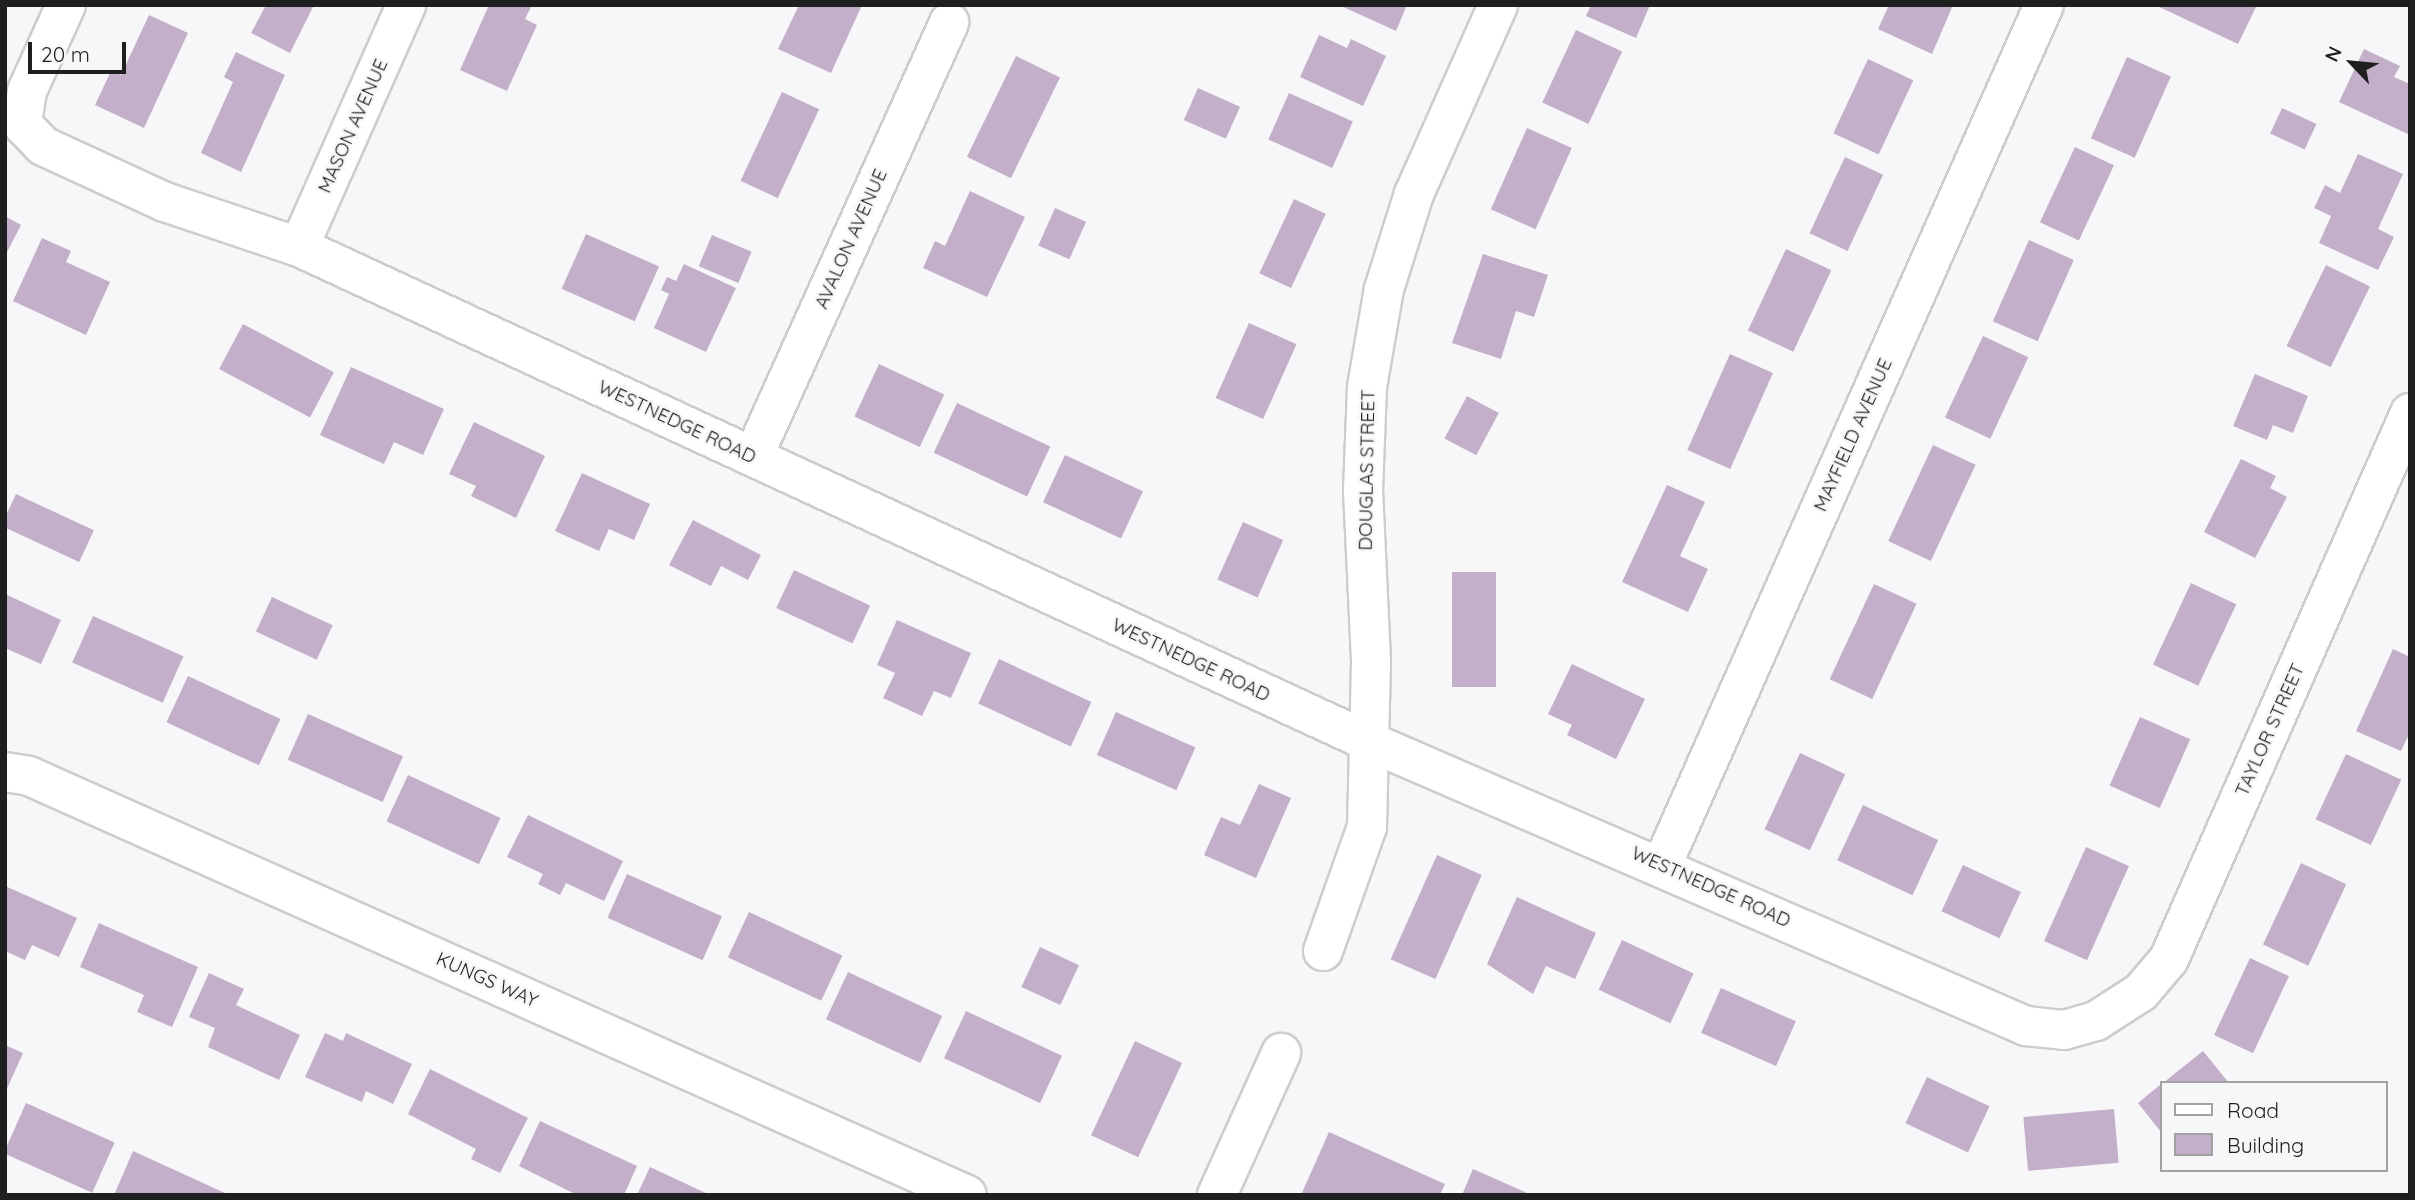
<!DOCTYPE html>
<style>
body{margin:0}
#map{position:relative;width:2415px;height:1200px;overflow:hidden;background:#f7f7f9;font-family:Quicksand,sans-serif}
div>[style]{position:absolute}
.building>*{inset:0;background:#c3afc9;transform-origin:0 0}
.roads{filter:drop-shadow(2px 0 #cdcdcf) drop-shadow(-2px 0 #cdcdcf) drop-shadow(0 2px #cdcdcf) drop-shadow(0 -2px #cdcdcf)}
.street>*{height:38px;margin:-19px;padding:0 19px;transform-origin:19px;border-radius:19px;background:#fff}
span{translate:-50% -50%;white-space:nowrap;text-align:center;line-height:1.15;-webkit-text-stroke:5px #f7f7f9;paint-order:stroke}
.street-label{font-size:19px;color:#1f1f20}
.frame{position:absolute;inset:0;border:7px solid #1f1f20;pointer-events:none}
.legend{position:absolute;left:2160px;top:1081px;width:228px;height:91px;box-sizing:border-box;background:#f7f7f9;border:2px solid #a1a1a2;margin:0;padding:9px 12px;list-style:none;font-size:21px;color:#1f1f20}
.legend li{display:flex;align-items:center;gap:14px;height:35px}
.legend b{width:35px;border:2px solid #a1a1a2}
.north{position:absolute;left:2317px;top:28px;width:70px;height:70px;-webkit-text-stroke:5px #f7f7f9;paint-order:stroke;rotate:296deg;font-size:19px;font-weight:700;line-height:28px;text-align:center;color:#1f1f20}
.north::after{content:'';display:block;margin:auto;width:24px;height:32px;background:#1f1f20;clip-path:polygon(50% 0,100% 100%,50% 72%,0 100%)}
.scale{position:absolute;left:28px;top:42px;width:98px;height:32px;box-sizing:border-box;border:4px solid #1f1f20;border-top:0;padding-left:9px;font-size:21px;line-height:24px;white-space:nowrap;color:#1f1f20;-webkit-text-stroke:5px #f7f7f9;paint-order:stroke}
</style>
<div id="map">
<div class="building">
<div style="clip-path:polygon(266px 5px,314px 5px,290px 53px,251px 33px)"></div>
<div style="clip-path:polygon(489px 5px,532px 5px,525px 19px,537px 25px,507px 91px,460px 70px)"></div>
<div style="clip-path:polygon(799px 5px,862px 5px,831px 73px,778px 49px)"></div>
<div style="clip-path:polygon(1339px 5px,1407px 5px,1396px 31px)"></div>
<div style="clip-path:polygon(1591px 5px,1650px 5px,1636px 38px,1586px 16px)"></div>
<div style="clip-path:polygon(1889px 5px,1953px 5px,1932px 54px,1878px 29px)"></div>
<div style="clip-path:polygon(2155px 5px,2257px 5px,2238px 44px)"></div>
<div style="clip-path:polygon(149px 15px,188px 33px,144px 128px,95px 105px,111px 71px,121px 75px)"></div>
<div style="left:1576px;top:30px;width:51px;height:80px;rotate:25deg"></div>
<div style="clip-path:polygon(1319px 35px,1347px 48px,1351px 39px,1386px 56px,1363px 106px,1300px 77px)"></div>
<div style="clip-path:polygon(2364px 49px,2400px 66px,2394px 77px,2410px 84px,2410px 135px,2339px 102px)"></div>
<div style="clip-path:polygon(236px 52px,285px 75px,241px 172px,201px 153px,233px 82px,224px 77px)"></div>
<div style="left:1016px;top:56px;width:49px;height:112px;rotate:26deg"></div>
<div style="left:2127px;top:57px;width:48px;height:89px;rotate:24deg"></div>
<div style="left:1868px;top:59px;width:50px;height:82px;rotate:25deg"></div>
<div style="left:1198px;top:88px;width:46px;height:35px;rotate:24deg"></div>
<div style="left:782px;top:92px;width:41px;height:98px;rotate:25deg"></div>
<div style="left:1289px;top:93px;width:70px;height:51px;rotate:24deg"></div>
<div style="left:2282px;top:108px;width:38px;height:28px;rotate:25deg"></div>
<div style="left:1527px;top:128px;width:49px;height:89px;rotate:24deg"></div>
<div style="left:2075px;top:147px;width:43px;height:83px;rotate:25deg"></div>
<div style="clip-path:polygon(2358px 154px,2403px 174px,2378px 229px,2394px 237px,2378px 270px,2319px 243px,2331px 216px,2314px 208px,2325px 185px,2340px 193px)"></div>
<div style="left:1845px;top:157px;width:42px;height:84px;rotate:25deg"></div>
<div style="clip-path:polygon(970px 191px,1025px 217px,987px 297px,923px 268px,935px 241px,945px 246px)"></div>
<div style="left:1294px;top:199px;width:35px;height:82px;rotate:25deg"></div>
<div style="left:1055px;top:208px;width:34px;height:41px;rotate:24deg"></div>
<div style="clip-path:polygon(5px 216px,21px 225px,5px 256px)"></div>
<div style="left:586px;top:234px;width:80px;height:60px;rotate:24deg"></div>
<div style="left:712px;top:235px;width:43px;height:34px;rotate:23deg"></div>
<div style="clip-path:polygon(42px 238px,71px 251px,66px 262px,110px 282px,86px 335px,13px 301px)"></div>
<div style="left:2029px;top:240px;width:49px;height:89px;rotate:24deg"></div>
<div style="left:1786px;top:249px;width:50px;height:90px;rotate:25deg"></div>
<div style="clip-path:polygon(1483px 254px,1548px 275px,1534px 317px,1516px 311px,1501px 359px,1452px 343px)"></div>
<div style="clip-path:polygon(684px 264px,736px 288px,706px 352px,654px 328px,669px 294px,661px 290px,667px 277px,676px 281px)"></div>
<div style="left:2326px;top:265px;width:49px;height:90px;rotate:26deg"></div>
<div style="left:1249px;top:323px;width:52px;height:82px;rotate:24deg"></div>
<div style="left:243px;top:324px;width:103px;height:51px;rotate:28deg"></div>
<div style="left:1983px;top:336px;width:50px;height:90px;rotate:25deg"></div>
<div style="left:1730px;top:354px;width:47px;height:105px;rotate:24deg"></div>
<div style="left:879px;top:364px;width:72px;height:58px;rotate:25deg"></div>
<div style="clip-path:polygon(351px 367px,444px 409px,423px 455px,394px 442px,384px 464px,320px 435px)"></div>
<div style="clip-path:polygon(2255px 374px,2308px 396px,2293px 433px,2273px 425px,2267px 440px,2233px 426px)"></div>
<div style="left:1467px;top:396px;width:36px;height:48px;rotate:28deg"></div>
<div style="left:957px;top:403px;width:103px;height:55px;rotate:25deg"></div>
<div style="clip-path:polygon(474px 422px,545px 456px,516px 518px,471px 496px,476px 486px,449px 474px)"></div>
<div style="left:1933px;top:445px;width:47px;height:106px;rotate:25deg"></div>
<div style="left:1065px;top:455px;width:86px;height:52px;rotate:25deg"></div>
<div style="clip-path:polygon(2241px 459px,2276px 476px,2270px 488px,2287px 497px,2255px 558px,2204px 532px)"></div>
<div style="clip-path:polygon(582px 473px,650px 504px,634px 540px,609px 529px,599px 551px,555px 531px)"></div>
<div style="clip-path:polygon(1667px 485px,1705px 502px,1680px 556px,1708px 569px,1688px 612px,1622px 582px)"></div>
<div style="left:16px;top:494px;width:86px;height:35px;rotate:25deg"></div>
<div style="clip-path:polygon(693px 520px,761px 555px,748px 580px,721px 566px,711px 586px,669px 565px)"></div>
<div style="left:1243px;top:522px;width:44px;height:63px;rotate:24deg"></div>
<div style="left:794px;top:570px;width:84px;height:42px;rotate:25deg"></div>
<div style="left:1452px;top:572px;width:44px;height:115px"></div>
<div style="left:2191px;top:583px;width:50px;height:90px;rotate:25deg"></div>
<div style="left:1874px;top:584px;width:47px;height:105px;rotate:25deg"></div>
<div style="clip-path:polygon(5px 594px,61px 620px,41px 664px,5px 648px)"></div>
<div style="left:272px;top:597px;width:67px;height:38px;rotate:25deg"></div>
<div style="left:93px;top:616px;width:99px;height:51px;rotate:24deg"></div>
<div style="clip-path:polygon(897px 620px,971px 653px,951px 698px,934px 691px,922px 716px,883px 698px,895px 673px,877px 665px)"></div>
<div style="clip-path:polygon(2393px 649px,2410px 657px,2410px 732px,2401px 751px,2356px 731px)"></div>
<div style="left:999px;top:659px;width:102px;height:49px;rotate:25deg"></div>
<div style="clip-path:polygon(1572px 664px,1645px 699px,1616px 759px,1567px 735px,1572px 725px,1548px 714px)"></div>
<div style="left:188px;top:676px;width:102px;height:51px;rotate:25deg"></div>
<div style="left:1116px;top:712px;width:87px;height:47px;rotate:24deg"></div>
<div style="left:308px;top:714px;width:104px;height:50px;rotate:24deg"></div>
<div style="left:2140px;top:717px;width:55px;height:75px;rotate:24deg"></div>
<div style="left:1800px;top:753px;width:50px;height:84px;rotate:25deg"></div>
<div style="left:2346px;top:754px;width:61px;height:72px;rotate:25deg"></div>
<div style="left:408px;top:775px;width:102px;height:51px;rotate:25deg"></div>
<div style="clip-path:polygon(1259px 784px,1291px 798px,1256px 878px,1204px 855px,1221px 817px,1240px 825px)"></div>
<div style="left:1863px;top:805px;width:83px;height:61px;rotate:25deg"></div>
<div style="clip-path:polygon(528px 815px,623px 861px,604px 901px,566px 883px,560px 895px,538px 884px,543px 874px,507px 857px)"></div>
<div style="left:2086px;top:847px;width:47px;height:103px;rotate:24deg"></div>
<div style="left:1437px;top:855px;width:49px;height:114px;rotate:24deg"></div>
<div style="left:2301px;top:863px;width:50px;height:90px;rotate:25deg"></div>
<div style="left:1963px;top:865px;width:64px;height:51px;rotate:25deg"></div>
<div style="left:627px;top:874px;width:104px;height:48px;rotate:24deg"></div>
<div style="clip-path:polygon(5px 886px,77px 918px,59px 957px,32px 945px,25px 960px,5px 951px)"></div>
<div style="clip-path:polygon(1517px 897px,1596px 933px,1575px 979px,1546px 966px,1533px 994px,1487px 964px)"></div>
<div style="left:749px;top:912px;width:103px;height:50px;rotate:25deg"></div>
<div style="clip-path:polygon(99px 923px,198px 967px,172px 1027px,137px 1012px,144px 995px,80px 967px)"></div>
<div style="left:1622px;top:940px;width:79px;height:55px;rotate:25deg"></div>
<div style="left:1040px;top:947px;width:43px;height:44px;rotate:25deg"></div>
<div style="left:2250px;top:958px;width:43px;height:85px;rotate:25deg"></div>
<div style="left:848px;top:972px;width:104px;height:52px;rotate:25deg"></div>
<div style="clip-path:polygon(209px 973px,244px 989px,236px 1005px,300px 1035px,279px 1080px,208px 1047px,215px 1028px,189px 1017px)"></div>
<div style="left:1721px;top:988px;width:82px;height:49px;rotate:24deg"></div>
<div style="left:966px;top:1011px;width:106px;height:52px;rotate:25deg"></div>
<div style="clip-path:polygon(325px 1033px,343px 1041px,346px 1033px,412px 1064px,393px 1104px,366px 1091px,362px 1102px,305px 1077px)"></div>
<div style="left:1135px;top:1041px;width:52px;height:104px;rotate:25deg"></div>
<div style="clip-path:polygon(5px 1045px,23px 1053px,5px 1093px)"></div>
<div style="clip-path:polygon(2203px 1051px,2229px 1083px,2163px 1083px)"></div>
<div style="clip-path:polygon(430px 1069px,528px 1118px,500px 1173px,471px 1159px,476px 1149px,408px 1114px)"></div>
<div style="left:1927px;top:1077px;width:69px;height:51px;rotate:25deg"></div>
<div style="clip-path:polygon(2161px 1084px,2161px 1132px,2138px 1103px)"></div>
<div style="left:26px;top:1103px;width:97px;height:55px;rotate:24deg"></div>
<div style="left:2114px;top:1109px;width:54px;height:91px;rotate:85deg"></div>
<div style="clip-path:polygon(540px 1121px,637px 1166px,624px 1195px,577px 1195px,519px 1166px)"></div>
<div style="clip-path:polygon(1329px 1132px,1445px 1184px,1440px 1195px,1301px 1195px)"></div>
<div style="clip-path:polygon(133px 1151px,225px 1193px,224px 1195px,114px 1195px)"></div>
<div style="clip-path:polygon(650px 1167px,710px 1195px,637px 1195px)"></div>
<div style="clip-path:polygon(1473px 1169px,1527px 1193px,1526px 1195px,1462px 1195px)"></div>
</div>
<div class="roads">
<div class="street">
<div style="left:66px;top:5px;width:94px;rotate:114.4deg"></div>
<div style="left:27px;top:91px;width:33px;rotate:99deg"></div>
<div style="left:22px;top:124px;width:30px;rotate:46deg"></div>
<div style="left:43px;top:146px;width:134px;rotate:24.7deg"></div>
<div style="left:165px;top:202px;width:141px;rotate:18.6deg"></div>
<div style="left:299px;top:247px;width:1180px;rotate:24.81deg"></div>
<div style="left:1370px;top:742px;width:715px;rotate:23.41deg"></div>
<div style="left:2026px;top:1026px;width:38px;rotate:6deg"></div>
<div style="left:2064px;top:1030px;width:33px;rotate:-16deg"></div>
<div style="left:2096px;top:1021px;width:54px;rotate:-32.8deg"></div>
<div style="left:2141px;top:992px;width:43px;rotate:-49.7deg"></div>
<div style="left:2169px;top:959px;width:597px;rotate:-66.18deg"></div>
<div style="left:299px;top:247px;width:265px;rotate:-66.1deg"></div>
<div style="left:753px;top:457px;width:477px;rotate:-65.7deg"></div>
<div style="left:5px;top:772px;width:24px;rotate:9deg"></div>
<div style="left:29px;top:776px;width:1027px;rotate:24.07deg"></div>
<div style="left:1662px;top:865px;width:941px;rotate:-66.05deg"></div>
<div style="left:1323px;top:951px;width:132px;rotate:-70.5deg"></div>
<div style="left:1367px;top:827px;width:167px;rotate:-88.6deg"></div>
<div style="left:1371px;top:660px;width:169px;rotate:-92.7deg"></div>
<div style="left:1363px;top:491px;width:104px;rotate:-87.8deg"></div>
<div style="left:1367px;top:387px;width:99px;rotate:-80.2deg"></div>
<div style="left:1384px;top:289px;width:100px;rotate:-72.5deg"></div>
<div style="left:1414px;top:194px;width:207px;rotate:-66deg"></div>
<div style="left:1217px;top:1195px;width:156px;rotate:-65.7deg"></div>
</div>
</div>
<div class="street-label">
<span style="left:353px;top:126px;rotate:-66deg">MASON AVENUE</span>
<span style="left:851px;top:239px;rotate:-66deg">AVALON AVENUE</span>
<span style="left:677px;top:422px;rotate:25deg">WESTNEDGE ROAD</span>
<span style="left:1853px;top:435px;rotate:-66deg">MAYFIELD AVENUE</span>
<span style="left:1367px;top:470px;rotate:-89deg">DOUGLAS STREET</span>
<span style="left:1191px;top:660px;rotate:25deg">WESTNEDGE ROAD</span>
<span style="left:2270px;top:730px;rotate:-66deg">TAYLOR STREET</span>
<span style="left:1711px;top:887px;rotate:24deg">WESTNEDGE ROAD</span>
<span style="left:487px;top:980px;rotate:24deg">KUNGS WAY</span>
</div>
<div class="frame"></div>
<ul class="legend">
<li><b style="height:9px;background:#fff"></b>Road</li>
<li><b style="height:19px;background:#c3afc9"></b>Building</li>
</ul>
<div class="north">N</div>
<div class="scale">20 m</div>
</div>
